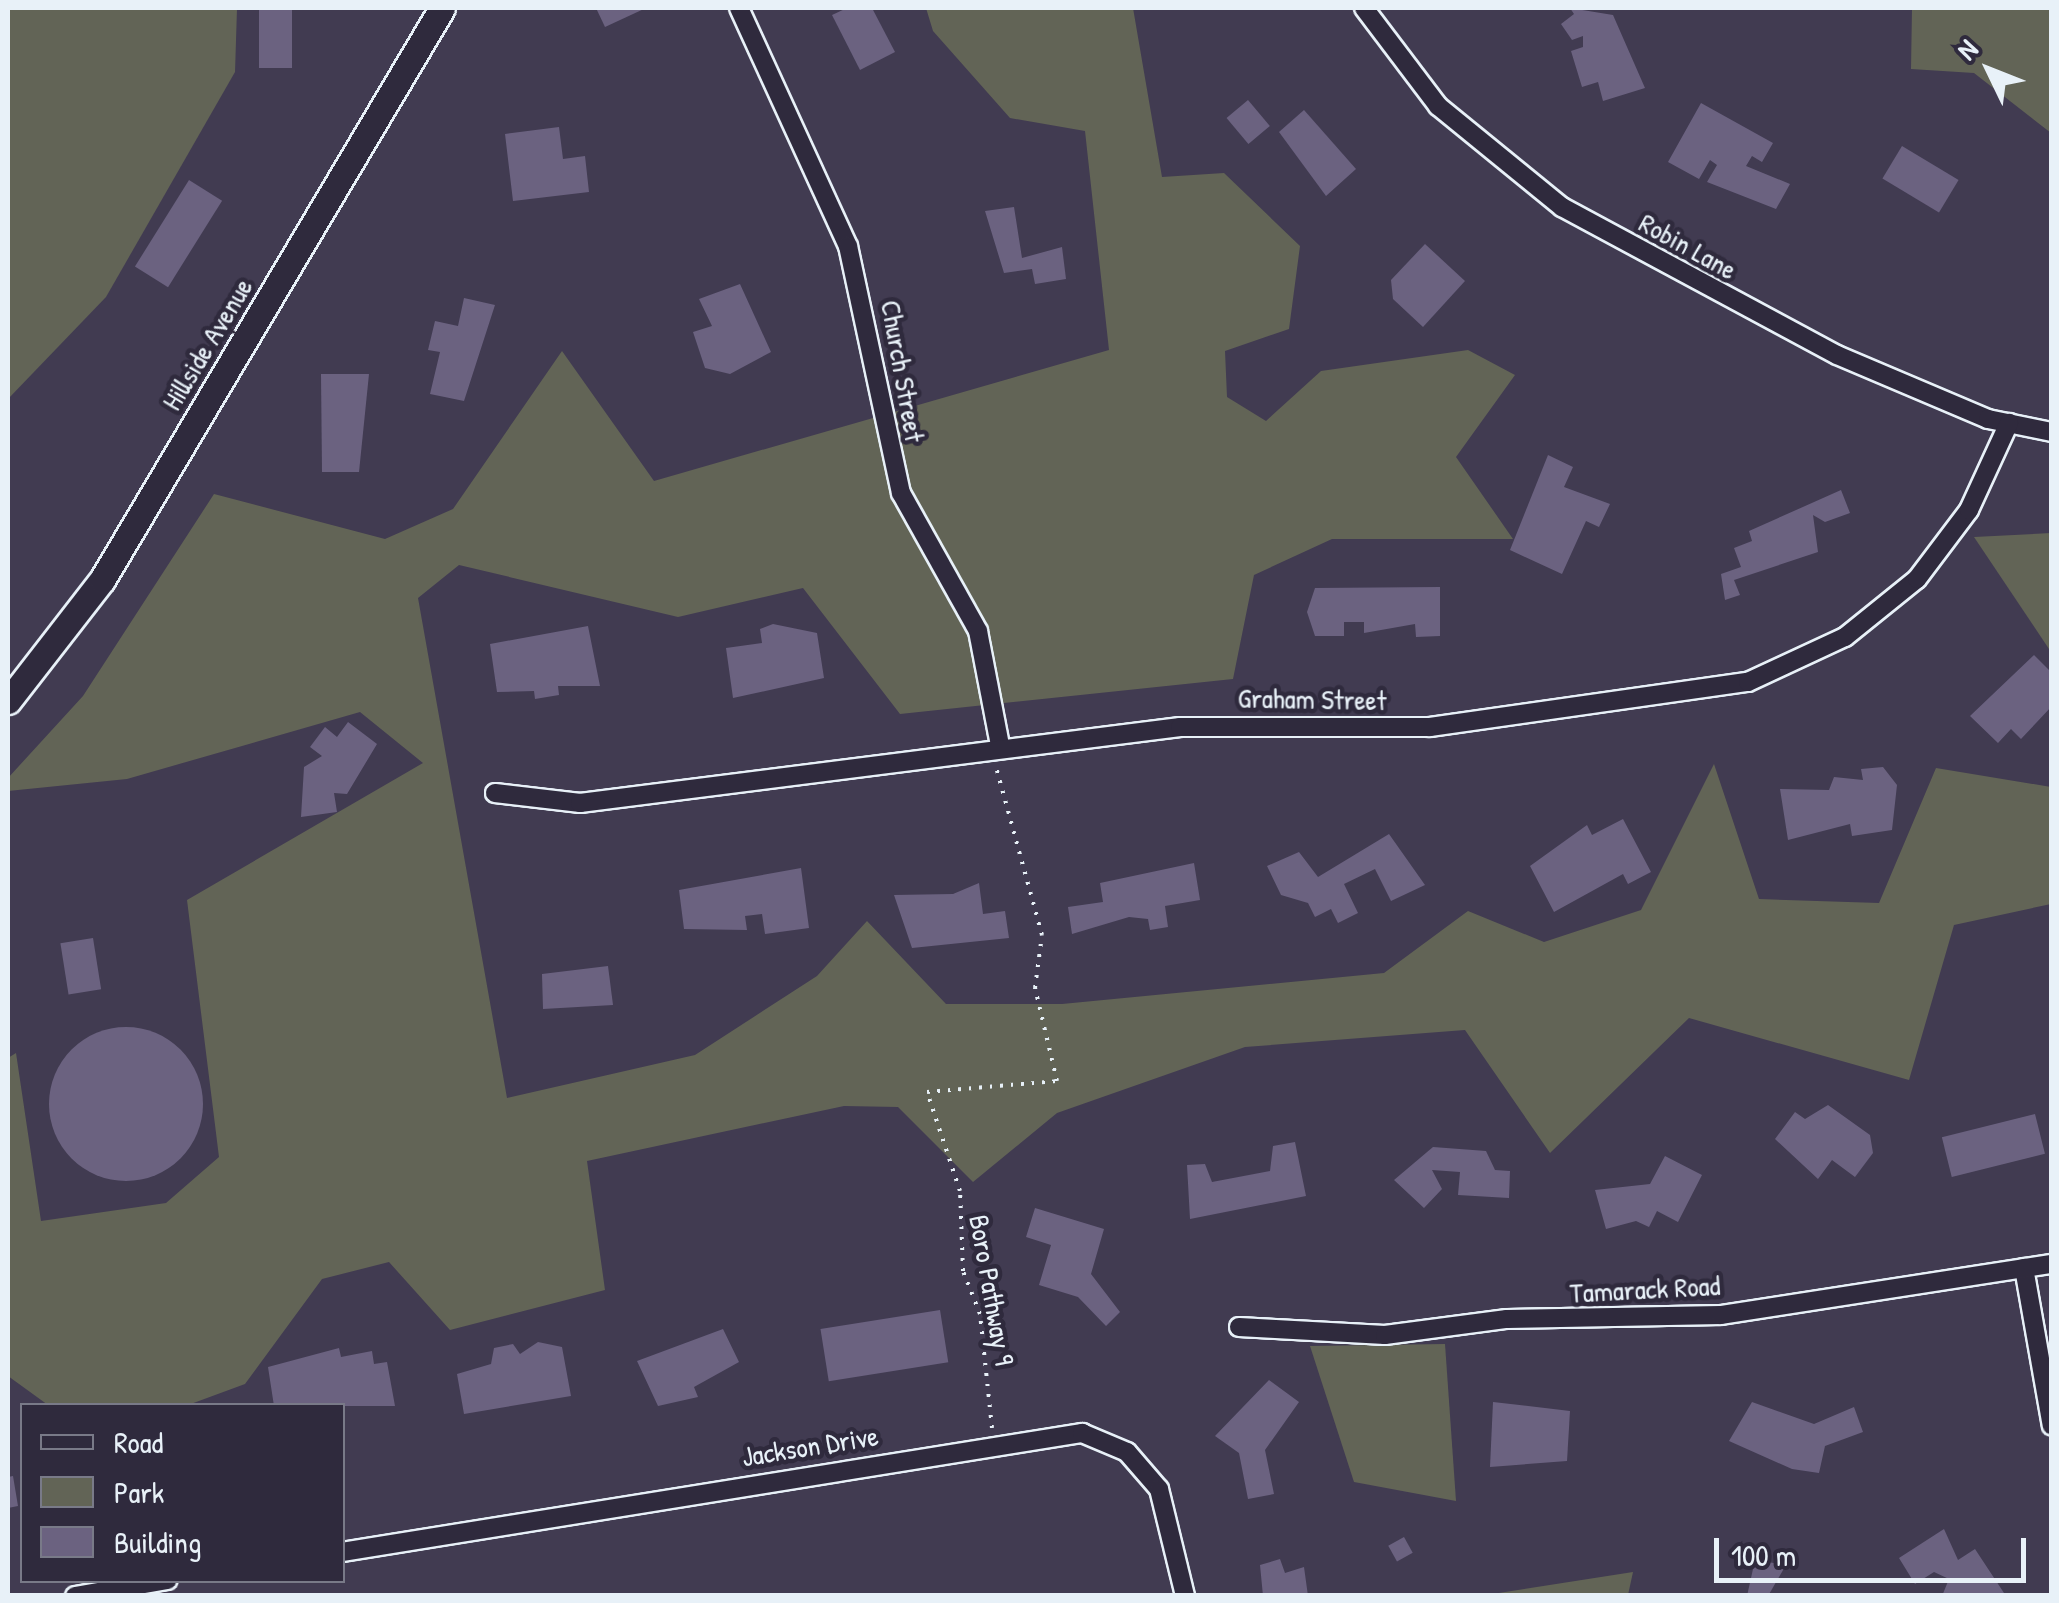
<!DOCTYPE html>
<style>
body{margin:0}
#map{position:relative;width:2059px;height:1603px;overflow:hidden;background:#413b51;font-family:"Patrick Hand",sans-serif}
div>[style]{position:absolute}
.green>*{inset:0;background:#626456}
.building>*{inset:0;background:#6b6280;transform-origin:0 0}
.round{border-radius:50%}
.path>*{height:4px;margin-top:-2px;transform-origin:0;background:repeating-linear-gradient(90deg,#e8f1f8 0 2.5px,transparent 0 10.5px)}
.roads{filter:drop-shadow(2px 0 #e8f1f8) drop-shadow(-2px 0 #e8f1f8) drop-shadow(0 2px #e8f1f8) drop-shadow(0 -2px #e8f1f8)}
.street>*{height:18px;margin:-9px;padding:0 9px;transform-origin:9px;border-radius:9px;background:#2f2a3d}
.secondary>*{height:25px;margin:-12.5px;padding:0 12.5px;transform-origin:12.5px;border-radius:12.5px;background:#2f2a3d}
span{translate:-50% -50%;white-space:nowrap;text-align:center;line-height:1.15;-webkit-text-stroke:9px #2f2a3d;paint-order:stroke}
.street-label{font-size:28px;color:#e8f1f8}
.frame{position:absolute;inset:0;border:10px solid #e8f1f8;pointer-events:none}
.legend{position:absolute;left:20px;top:1403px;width:325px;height:180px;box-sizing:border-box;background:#2f2a3d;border:2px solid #797a88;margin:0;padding:12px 18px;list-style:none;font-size:30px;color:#e8f1f8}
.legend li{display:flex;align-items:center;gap:20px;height:50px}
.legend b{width:50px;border:2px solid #797a88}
.north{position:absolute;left:1939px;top:20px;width:100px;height:100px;-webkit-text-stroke:8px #2f2a3d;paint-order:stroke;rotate:313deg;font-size:28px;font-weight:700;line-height:40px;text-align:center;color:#e8f1f8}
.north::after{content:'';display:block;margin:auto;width:35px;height:45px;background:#e8f1f8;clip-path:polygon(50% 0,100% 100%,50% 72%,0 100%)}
.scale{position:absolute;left:1714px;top:1538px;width:312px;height:45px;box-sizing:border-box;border:5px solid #e8f1f8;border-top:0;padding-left:12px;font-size:30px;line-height:35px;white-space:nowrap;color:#e8f1f8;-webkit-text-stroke:8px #2f2a3d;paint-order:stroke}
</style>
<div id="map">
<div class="green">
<div style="clip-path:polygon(8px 8px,237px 8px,235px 72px,106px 297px,8px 399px)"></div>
<div style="clip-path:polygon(926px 8px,1133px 8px,1162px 177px,1224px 173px,1300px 246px,1289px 329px,1225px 351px,1227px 397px,1266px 421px,1321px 371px,1468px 350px,1515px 375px,1456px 457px,1513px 539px,1332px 539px,1254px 575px,1233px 679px,900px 714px,803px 588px,678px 617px,459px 565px,418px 598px,507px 1098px,695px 1055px,817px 976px,867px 921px,946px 1004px,1062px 1004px,1384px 973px,1468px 911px,1544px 942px,1641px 910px,1714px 764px,1759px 899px,1879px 903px,1936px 768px,2051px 787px,2051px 904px,1954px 925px,1909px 1080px,1689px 1018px,1550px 1153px,1465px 1030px,1245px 1047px,1057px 1113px,973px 1182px,898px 1107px,844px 1106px,587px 1161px,605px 1290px,450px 1330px,389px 1262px,322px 1279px,245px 1384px,188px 1405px,48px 1405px,8px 1376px,8px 1058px,16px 1053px,41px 1221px,166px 1203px,219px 1157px,187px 900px,423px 763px,360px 712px,127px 779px,8px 791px,8px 778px,83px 696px,214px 494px,385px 539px,453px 509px,562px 351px,654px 481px,1109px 350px,1085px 131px,1010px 118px,933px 31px)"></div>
<div style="clip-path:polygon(1912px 8px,2051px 8px,2051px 133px,1974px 73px,1911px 69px)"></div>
<div style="clip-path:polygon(2051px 533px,2052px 533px,2051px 652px,1974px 537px)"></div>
<div style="clip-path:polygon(1445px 1344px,1456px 1501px,1354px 1482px,1310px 1346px)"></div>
<div style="clip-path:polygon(1633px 1572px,1628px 1595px,1486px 1595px)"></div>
</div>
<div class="building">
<div style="left:259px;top:8px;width:33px;height:60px"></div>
<div style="clip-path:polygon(596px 8px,646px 8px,605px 27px)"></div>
<div style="clip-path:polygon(847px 8px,872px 8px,895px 52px,860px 70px,832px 15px)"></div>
<div style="clip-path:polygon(1570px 8px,1613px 15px,1645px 88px,1603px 101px,1598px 82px,1582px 87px,1571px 51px,1583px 47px,1583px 36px,1572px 40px,1561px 24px,1574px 14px)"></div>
<div style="left:1248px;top:100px;width:34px;height:28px;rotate:50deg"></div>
<div style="clip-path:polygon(1701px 103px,1773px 143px,1762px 162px,1752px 156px,1746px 166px,1790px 184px,1776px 209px,1707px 182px,1717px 165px,1710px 160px,1699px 179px,1668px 162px)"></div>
<div style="clip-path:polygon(1304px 110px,1356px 169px,1326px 196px,1279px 132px)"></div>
<div style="clip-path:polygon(559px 127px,563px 159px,585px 156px,589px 192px,513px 201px,505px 134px)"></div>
<div style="left:1902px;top:146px;width:66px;height:38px;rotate:31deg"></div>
<div style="left:189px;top:180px;width:39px;height:102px;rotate:32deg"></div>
<div style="clip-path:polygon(1014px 207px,1022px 258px,1062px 247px,1066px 279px,1035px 284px,1032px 269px,1004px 273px,985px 211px)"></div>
<div style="clip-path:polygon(1425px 244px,1465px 281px,1423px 327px,1393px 299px,1391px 280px)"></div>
<div style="clip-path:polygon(740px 284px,771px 352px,730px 374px,705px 368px,693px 332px,712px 326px,699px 299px)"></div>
<div style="clip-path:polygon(464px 298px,495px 305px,464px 401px,430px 394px,440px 352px,428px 350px,435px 321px,458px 326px)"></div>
<div style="clip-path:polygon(321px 374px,369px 374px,359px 472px,322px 472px)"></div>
<div style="clip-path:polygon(1548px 455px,1573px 467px,1564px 487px,1610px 504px,1599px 527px,1586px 521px,1562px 574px,1510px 550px)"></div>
<div style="clip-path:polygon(1841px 490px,1850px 513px,1825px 522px,1813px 515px,1818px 552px,1734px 580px,1740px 595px,1725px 600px,1721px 574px,1741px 567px,1734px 548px,1752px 541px,1749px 531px)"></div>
<div style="clip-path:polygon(1440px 587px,1440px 636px,1416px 637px,1415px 624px,1364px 633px,1364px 622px,1344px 622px,1344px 636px,1315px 636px,1307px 612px,1315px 588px)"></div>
<div style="clip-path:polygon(773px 624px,817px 633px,824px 678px,733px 698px,726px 648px,762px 643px,760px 629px)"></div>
<div style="clip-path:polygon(588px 626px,600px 686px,558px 686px,559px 695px,535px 699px,534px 691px,497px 692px,490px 644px)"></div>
<div style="clip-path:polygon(2034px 655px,2052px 673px,2052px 706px,2021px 739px,2011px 729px,1998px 743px,1970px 716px)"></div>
<div style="clip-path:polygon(348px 722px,377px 744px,347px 794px,334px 793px,337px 812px,301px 817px,304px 767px,322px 756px,310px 747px,325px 727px,337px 737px)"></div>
<div style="clip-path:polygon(1883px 767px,1897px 785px,1892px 830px,1852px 836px,1850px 824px,1788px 840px,1780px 789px,1829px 790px,1834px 777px,1863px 780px,1861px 769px)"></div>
<div style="clip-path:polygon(1623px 819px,1651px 872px,1628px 884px,1623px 874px,1554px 912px,1530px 866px,1587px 825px,1592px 835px)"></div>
<div style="clip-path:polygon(1389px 834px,1425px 885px,1391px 901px,1375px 869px,1344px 884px,1358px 913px,1338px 923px,1331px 909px,1315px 917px,1308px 903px,1281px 895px,1267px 866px,1299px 852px,1318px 877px)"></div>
<div style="clip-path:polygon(1194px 863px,1200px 900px,1165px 906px,1168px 927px,1150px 930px,1148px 919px,1129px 917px,1072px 934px,1068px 907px,1103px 902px,1100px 883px)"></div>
<div style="clip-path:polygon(801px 868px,809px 928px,765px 934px,762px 914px,745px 916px,747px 930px,684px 929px,679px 890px)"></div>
<div style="clip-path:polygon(979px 883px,983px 914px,1005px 911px,1009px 938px,912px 948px,894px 895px,953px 894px)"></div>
<div style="left:93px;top:938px;width:52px;height:33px;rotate:81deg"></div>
<div style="clip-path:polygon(608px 966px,613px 1005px,543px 1009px,542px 974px)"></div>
<div class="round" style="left:49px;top:1027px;width:154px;height:154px"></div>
<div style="clip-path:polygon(1828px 1105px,1870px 1135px,1873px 1153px,1855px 1177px,1832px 1160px,1818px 1179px,1775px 1139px,1795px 1112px,1805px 1119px)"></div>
<div style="left:2035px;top:1114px;width:41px;height:96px;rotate:76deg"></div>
<div style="clip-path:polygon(1295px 1142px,1306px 1196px,1190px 1219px,1187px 1165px,1205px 1164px,1212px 1182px,1270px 1171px,1273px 1146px)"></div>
<div style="clip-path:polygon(1433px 1147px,1486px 1151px,1495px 1170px,1510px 1171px,1509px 1198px,1458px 1195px,1460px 1172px,1432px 1170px,1442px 1189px,1424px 1208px,1394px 1180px)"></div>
<div style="clip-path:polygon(1665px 1156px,1702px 1175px,1678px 1222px,1657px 1211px,1649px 1227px,1636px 1221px,1606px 1229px,1595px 1190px,1650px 1184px)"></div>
<div style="clip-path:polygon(1035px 1208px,1104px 1229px,1091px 1274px,1120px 1312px,1106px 1326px,1078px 1297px,1039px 1285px,1051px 1245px,1026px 1237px)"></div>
<div style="left:940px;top:1310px;width:53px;height:121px;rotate:81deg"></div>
<div style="clip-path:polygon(723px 1329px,739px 1362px,694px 1387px,698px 1397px,658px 1406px,637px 1361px)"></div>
<div style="clip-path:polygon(538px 1342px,562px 1347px,571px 1396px,464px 1414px,457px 1374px,491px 1364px,494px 1348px,513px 1344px,520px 1354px)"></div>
<div style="clip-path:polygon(339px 1348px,341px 1357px,372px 1351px,374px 1364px,387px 1362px,395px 1406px,274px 1406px,268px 1367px)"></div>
<div style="clip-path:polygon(1269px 1380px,1299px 1402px,1265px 1450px,1274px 1494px,1248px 1499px,1239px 1453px,1215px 1436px)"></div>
<div style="clip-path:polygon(1493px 1402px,1570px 1411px,1567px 1461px,1490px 1467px)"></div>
<div style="clip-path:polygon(1752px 1402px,1814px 1424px,1854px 1407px,1863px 1432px,1825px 1446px,1819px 1473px,1792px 1469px,1729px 1441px)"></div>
<div style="clip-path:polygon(13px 1476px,18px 1506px,8px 1508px,8px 1477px)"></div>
<div style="clip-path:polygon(1944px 1529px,1958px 1560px,1975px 1549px,2004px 1593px,1942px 1596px,1949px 1579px,1934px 1572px,1915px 1584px,1899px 1558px)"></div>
<div style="left:1404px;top:1537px;width:18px;height:18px;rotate:61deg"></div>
<div style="clip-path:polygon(1280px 1559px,1285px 1573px,1304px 1567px,1308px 1596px,1263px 1596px,1260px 1565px)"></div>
<div style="clip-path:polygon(1755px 1560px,1786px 1565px,1768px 1596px,1747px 1596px)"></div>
</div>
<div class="path">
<div style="left:992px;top:1428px;width:115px;rotate:-96deg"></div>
<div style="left:980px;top:1314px;width:46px;rotate:-111.6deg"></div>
<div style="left:963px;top:1271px;width:80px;rotate:-92.1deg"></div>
<div style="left:960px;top:1191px;width:104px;rotate:-108.4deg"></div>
<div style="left:927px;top:1092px;width:130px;rotate:-4.8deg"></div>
<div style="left:1057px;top:1081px;width:96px;rotate:-103.3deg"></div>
<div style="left:1035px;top:988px;width:53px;rotate:-82.5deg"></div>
<div style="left:1042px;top:935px;width:174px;rotate:-105.3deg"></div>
</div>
<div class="roads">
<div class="street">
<div style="left:739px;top:8px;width:262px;rotate:65.4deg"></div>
<div style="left:848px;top:246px;width:253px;rotate:77.9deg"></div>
<div style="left:901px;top:493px;width:158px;rotate:60.8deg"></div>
<div style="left:978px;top:631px;width:116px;rotate:79.1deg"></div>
<div style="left:1364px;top:8px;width:123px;rotate:52.9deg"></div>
<div style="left:1438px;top:106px;width:160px;rotate:39.2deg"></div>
<div style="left:1562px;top:207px;width:312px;rotate:28.3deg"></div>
<div style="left:1837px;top:355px;width:164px;rotate:23deg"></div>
<div style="left:1988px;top:419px;width:65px;rotate:11.5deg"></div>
<div style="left:495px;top:793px;width:86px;rotate:6.7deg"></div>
<div style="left:580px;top:803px;width:605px;rotate:-7.22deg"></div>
<div style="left:1180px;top:727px;width:250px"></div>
<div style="left:1430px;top:727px;width:321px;rotate:-8.1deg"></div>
<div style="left:1748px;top:682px;width:107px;rotate:-24.9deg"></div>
<div style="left:1845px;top:637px;width:92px;rotate:-38.9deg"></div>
<div style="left:1917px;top:579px;width:86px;rotate:-53deg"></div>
<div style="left:1969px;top:510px;width:96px;rotate:-65.3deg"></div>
<div style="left:2024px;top:1268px;width:160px;rotate:80deg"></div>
<div style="left:1239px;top:1327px;width:146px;rotate:3.1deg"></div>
<div style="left:1385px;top:1335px;width:123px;rotate:-7.5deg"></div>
<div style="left:1507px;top:1319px;width:214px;rotate:-1.1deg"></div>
<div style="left:1721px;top:1315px;width:335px;rotate:-8.8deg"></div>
<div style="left:342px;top:1552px;width:750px;rotate:-9.14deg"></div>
<div style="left:1082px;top:1433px;width:49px;rotate:22.9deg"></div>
<div style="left:1127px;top:1452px;width:49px;rotate:49.1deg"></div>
<div style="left:1159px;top:1489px;width:110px;rotate:76.3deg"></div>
<div style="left:75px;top:1596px;width:94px;rotate:-9.8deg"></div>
</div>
<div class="secondary">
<div style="left:8px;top:701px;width:153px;rotate:-52.2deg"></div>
<div style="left:102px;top:580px;width:665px;rotate:-59.27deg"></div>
</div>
</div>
<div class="street-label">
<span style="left:1688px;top:246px;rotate:29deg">Robin Lane</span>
<span style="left:207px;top:344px;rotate:-59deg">Hillside Avenue</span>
<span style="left:903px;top:371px;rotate:80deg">Church Street</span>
<span style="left:1312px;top:699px;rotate:1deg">Graham Street</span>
<span style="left:1645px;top:1289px;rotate:-3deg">Tamarack Road</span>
<span style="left:992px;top:1290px;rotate:80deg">Boro Pathway 9</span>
<span style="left:810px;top:1446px;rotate:-9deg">Jackson Drive</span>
</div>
<div class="frame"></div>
<ul class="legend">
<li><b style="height:12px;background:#2f2a3d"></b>Road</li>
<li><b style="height:28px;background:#626456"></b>Park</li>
<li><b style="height:28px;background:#6b6280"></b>Building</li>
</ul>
<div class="north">N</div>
<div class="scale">100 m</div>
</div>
